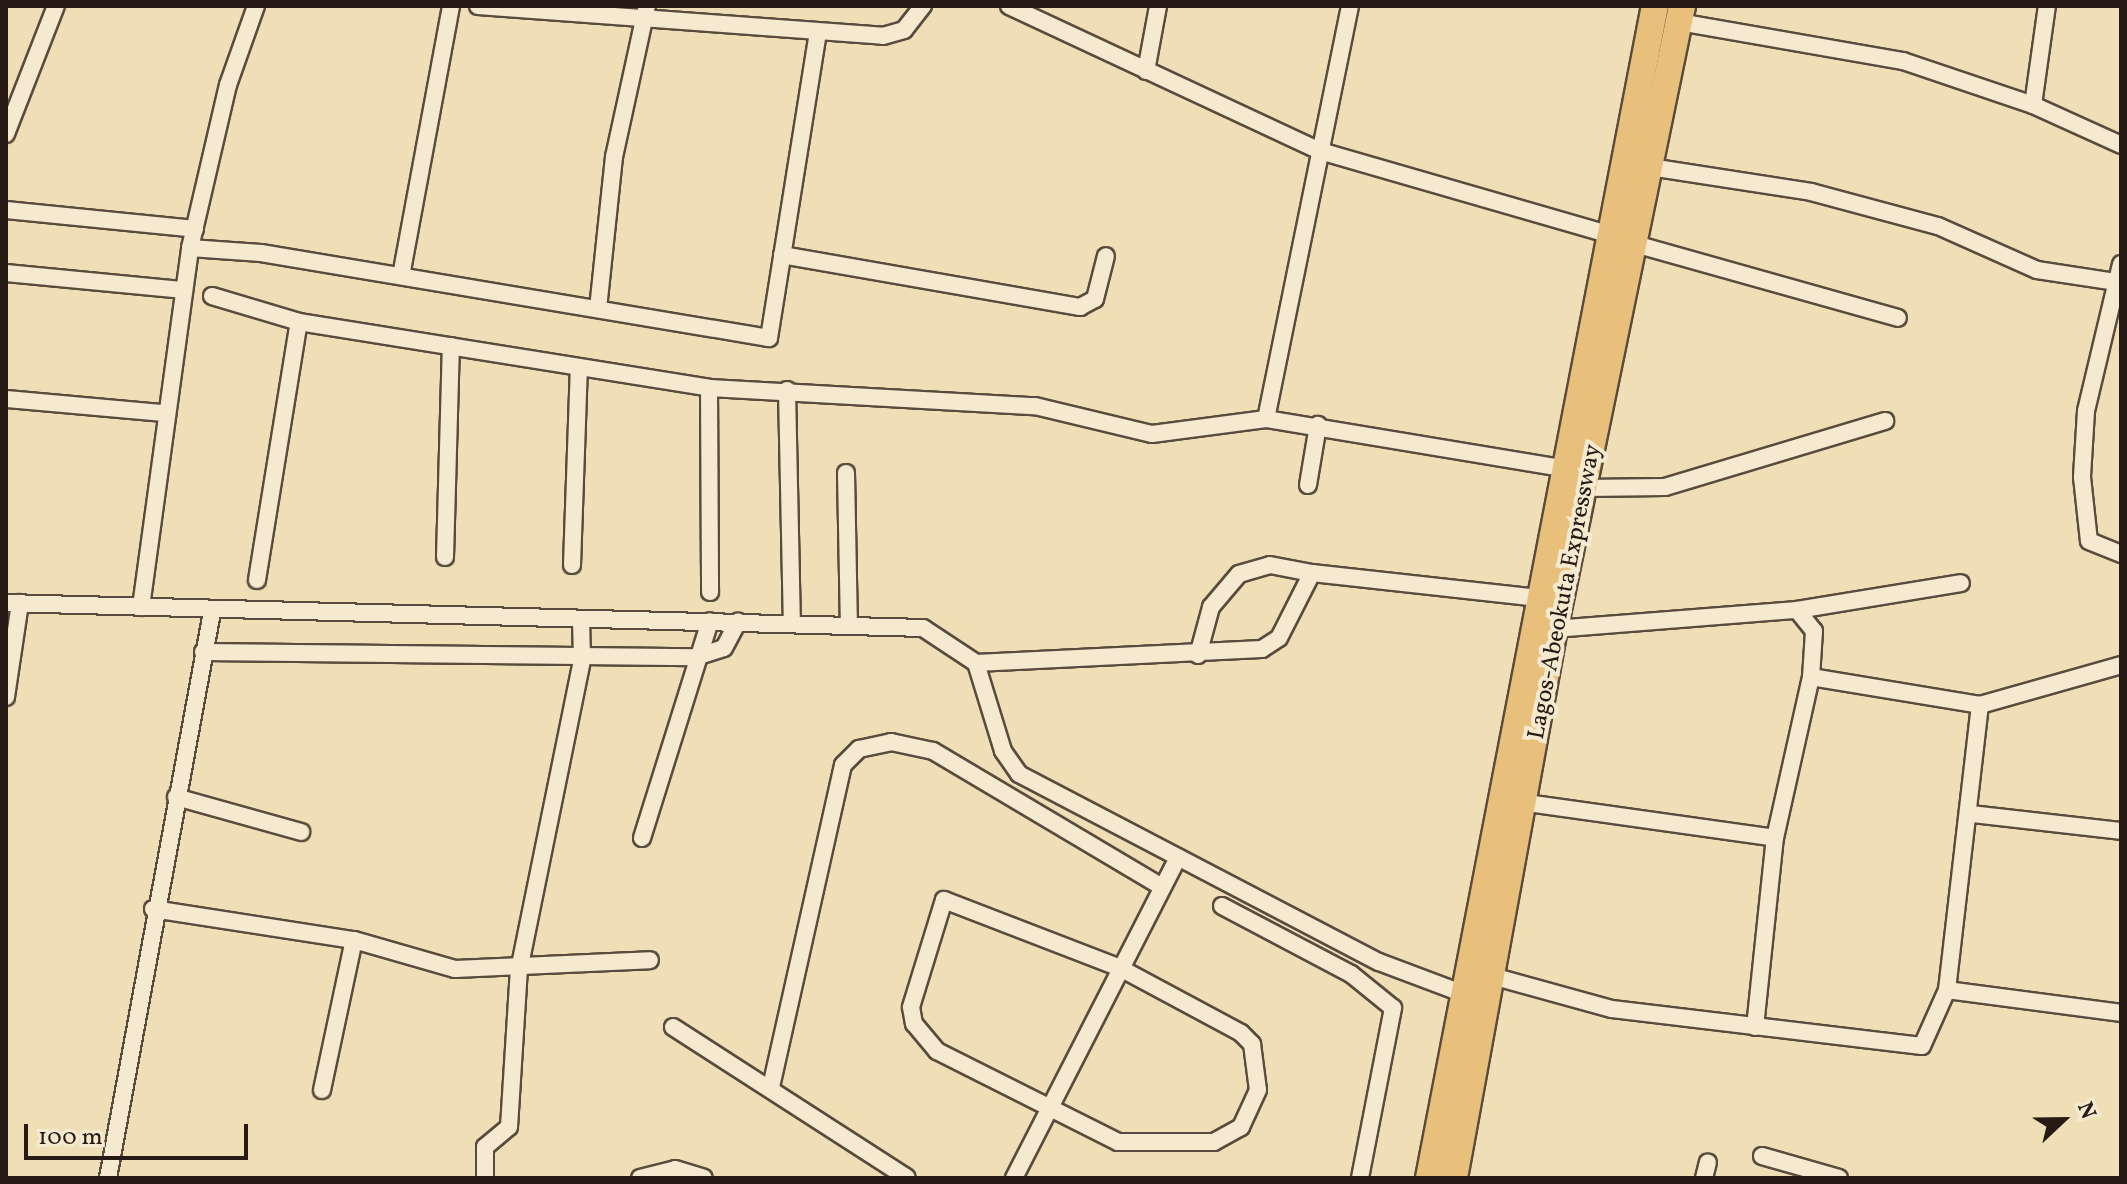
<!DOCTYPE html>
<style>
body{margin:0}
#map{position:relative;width:2127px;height:1184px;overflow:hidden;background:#f0dfb6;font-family:Vollkorn,serif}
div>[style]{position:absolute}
.roads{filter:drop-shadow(2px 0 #594b3d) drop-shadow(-2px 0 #594b3d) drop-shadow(0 2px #594b3d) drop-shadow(0 -2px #594b3d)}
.minor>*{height:16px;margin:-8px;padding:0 8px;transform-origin:8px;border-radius:8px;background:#f5ead0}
.trunk>*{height:26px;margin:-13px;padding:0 13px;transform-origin:13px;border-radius:13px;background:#e8c07b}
span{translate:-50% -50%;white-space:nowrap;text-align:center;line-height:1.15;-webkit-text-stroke:8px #f5ead0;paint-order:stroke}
.street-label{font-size:24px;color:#271a15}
.frame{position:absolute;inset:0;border:8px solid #271a15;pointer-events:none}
.north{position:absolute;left:2023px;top:1080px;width:80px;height:80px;-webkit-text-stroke:6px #f5ead0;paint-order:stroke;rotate:68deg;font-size:22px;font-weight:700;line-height:32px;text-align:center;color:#271a15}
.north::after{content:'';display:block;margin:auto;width:28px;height:36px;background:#271a15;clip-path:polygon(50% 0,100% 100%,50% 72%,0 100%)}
.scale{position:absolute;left:24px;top:1124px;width:224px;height:36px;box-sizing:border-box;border:4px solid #271a15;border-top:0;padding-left:10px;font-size:24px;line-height:28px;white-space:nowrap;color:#271a15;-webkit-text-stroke:6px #f5ead0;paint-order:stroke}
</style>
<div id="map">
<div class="roads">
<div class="minor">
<div style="left:478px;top:6px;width:406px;rotate:4.2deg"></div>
<div style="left:883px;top:36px;width:22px;rotate:-16deg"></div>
<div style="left:904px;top:30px;width:31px;rotate:-52deg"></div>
<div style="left:1009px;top:6px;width:343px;rotate:25deg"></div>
<div style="left:1320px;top:151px;width:303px;rotate:16.1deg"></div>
<div style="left:1679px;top:22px;width:227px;rotate:9.9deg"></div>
<div style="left:1903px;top:61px;width:137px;rotate:18.7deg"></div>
<div style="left:2033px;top:105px;width:97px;rotate:24.4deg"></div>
<div style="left:1146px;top:71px;width:66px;rotate:-79.5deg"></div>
<div style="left:2033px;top:105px;width:100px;rotate:-82deg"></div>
<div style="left:6px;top:134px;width:137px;rotate:-68.7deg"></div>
<div style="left:1650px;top:167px;width:163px;rotate:8.8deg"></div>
<div style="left:1811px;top:192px;width:131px;rotate:15deg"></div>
<div style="left:1938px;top:226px;width:108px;rotate:24deg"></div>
<div style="left:2037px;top:270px;width:79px;rotate:8.7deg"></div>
<div style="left:6px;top:210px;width:190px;rotate:5.7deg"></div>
<div style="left:1635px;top:244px;width:273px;rotate:15.7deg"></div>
<div style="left:190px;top:248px;width:71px;rotate:4deg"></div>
<div style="left:261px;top:253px;width:515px;rotate:9.5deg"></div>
<div style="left:769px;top:338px;width:310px;rotate:-80.9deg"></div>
<div style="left:782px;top:255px;width:303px;rotate:9.9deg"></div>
<div style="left:1080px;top:307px;width:17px;rotate:-28deg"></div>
<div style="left:1095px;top:299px;width:44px;rotate:-75.7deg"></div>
<div style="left:2121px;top:264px;width:151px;rotate:103.4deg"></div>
<div style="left:2086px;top:411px;width:66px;rotate:93.5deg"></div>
<div style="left:2082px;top:477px;width:64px;rotate:83.8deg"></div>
<div style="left:2089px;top:541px;width:35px;rotate:22deg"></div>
<div style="left:6px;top:273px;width:179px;rotate:5.5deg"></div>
<div style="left:401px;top:276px;width:275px;rotate:-79.5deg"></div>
<div style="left:212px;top:296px;width:91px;rotate:16.6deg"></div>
<div style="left:598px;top:309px;width:153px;rotate:-84deg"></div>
<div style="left:614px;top:157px;width:155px;rotate:-77.7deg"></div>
<div style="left:709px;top:388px;width:326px;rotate:3.2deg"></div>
<div style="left:1035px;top:406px;width:120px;rotate:13.5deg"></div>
<div style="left:1152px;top:434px;width:115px;rotate:-7.5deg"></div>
<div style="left:1266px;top:419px;width:300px;rotate:9.4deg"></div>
<div style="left:787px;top:390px;width:234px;rotate:88.8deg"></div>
<div style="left:6px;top:399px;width:159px;rotate:5.1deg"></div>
<div style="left:1266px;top:419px;width:421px;rotate:-78.5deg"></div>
<div style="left:846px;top:473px;width:153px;rotate:88.9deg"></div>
<div style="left:1308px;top:485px;width:61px;rotate:-80.5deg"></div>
<div style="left:1585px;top:488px;width:80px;rotate:-0.7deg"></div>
<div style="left:1665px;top:487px;width:230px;rotate:-16.7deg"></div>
<div style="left:445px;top:557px;width:211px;rotate:-88.4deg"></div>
<div style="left:572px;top:565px;width:197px;rotate:-88deg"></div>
<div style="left:257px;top:580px;width:261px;rotate:-80.8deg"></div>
<div style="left:299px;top:322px;width:415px;rotate:9.1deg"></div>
<div style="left:709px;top:388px;width:204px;rotate:89.7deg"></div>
<div style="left:6px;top:603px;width:917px;rotate:1.56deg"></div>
<div style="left:923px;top:628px;width:64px;rotate:33.4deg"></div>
<div style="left:976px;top:663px;width:92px;rotate:72.9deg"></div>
<div style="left:1003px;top:751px;width:28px;rotate:55deg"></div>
<div style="left:1019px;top:774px;width:406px;rotate:27.6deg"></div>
<div style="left:1379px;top:962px;width:91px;rotate:20.6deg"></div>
<div style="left:141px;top:607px;width:362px;rotate:-82.2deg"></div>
<div style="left:190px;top:248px;width:167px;rotate:-76.9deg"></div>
<div style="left:228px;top:85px;width:84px;rotate:-70.5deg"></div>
<div style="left:1797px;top:610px;width:166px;rotate:-9.3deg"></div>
<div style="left:1554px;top:629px;width:244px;rotate:-4.5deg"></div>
<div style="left:1797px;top:610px;width:27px;rotate:51deg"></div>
<div style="left:1814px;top:631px;width:46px;rotate:93.7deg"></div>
<div style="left:1811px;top:677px;width:171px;rotate:9.4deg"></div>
<div style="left:1980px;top:705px;width:147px;rotate:-15.8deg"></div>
<div style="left:203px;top:652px;width:493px;rotate:0.6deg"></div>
<div style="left:696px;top:657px;width:29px;rotate:-18deg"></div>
<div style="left:724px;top:648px;width:30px;rotate:-62deg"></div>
<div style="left:1198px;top:655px;width:50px;rotate:-74.8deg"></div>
<div style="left:1211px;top:607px;width:43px;rotate:-49.7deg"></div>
<div style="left:1239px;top:574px;width:32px;rotate:-16deg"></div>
<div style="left:1270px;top:565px;width:43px;rotate:10.8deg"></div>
<div style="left:976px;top:663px;width:286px;rotate:-2.8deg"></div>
<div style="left:1262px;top:649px;width:20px;rotate:-33deg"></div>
<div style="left:1279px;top:638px;width:73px;rotate:-63.1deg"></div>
<div style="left:1312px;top:573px;width:226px;rotate:6.3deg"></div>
<div style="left:6px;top:697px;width:95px;rotate:-81.5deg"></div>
<div style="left:176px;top:797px;width:130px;rotate:15.6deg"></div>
<div style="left:1527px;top:803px;width:250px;rotate:8deg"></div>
<div style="left:1972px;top:814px;width:150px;rotate:6.5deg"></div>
<div style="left:642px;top:838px;width:227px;rotate:-72.6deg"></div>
<div style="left:944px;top:900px;width:189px;rotate:21.1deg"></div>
<div style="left:1120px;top:968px;width:137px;rotate:28.2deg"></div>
<div style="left:1241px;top:1033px;width:16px;rotate:45deg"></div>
<div style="left:1252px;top:1044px;width:46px;rotate:82.6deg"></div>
<div style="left:1258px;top:1090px;width:41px;rotate:114.7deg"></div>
<div style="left:1241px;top:1127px;width:31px;rotate:151deg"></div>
<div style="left:1214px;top:1142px;width:96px;rotate:180deg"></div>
<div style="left:1118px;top:1142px;width:203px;rotate:-153.3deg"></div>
<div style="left:937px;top:1051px;width:35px;rotate:-130deg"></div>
<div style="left:914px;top:1024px;width:17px;rotate:-100deg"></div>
<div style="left:911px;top:1007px;width:112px;rotate:-72.9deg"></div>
<div style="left:1222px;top:906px;width:146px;rotate:27.8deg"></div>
<div style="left:1351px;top:974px;width:54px;rotate:39deg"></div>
<div style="left:1393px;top:1008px;width:173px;rotate:101deg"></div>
<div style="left:153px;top:909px;width:203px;rotate:8.8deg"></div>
<div style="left:354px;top:940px;width:105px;rotate:16deg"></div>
<div style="left:455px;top:969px;width:195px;rotate:-2.6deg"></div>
<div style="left:1492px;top:976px;width:124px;rotate:15.4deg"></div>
<div style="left:1612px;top:1009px;width:312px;rotate:6.8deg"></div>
<div style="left:1922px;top:1046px;width:61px;rotate:-65.9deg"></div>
<div style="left:1947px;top:990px;width:287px;rotate:-83.4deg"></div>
<div style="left:1947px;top:990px;width:176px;rotate:7.5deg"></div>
<div style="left:673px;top:1027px;width:278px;rotate:32.8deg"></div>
<div style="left:1755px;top:1027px;width:190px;rotate:-84deg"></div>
<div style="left:1775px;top:838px;width:165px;rotate:-77.4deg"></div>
<div style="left:771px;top:1087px;width:330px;rotate:-77.4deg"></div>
<div style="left:843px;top:765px;width:23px;rotate:-45deg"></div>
<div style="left:859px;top:749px;width:33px;rotate:-12deg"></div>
<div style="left:891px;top:742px;width:43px;rotate:12.1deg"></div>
<div style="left:933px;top:751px;width:266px;rotate:30.7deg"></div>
<div style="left:322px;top:1090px;width:153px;rotate:-78deg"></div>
<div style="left:1762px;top:1156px;width:80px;rotate:15.9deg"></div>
<div style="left:108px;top:1178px;width:575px;rotate:-79.59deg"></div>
<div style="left:485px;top:1178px;width:31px;rotate:-90deg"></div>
<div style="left:485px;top:1147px;width:31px;rotate:-40deg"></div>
<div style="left:509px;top:1127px;width:157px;rotate:-86.4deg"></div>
<div style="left:519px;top:970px;width:316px;rotate:-78.5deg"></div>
<div style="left:582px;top:660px;width:41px;rotate:-91.4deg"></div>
<div style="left:640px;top:1178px;width:36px;rotate:-14deg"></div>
<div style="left:675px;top:1169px;width:30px;rotate:17deg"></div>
<div style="left:1014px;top:1178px;width:360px;rotate:-62.9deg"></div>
<div style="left:1704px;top:1178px;width:16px;rotate:-76deg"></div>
</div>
<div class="trunk">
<div style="left:1429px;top:1178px;width:1194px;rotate:-79.09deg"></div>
<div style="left:1454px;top:1178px;width:558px;rotate:-79.68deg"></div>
<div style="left:1554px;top:629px;width:636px;rotate:-78.39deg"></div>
</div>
</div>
<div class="street-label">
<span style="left:1566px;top:592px;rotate:-79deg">Lagos-Abeokuta Expressway</span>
</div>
<div class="frame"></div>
<div class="north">N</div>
<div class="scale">100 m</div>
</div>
